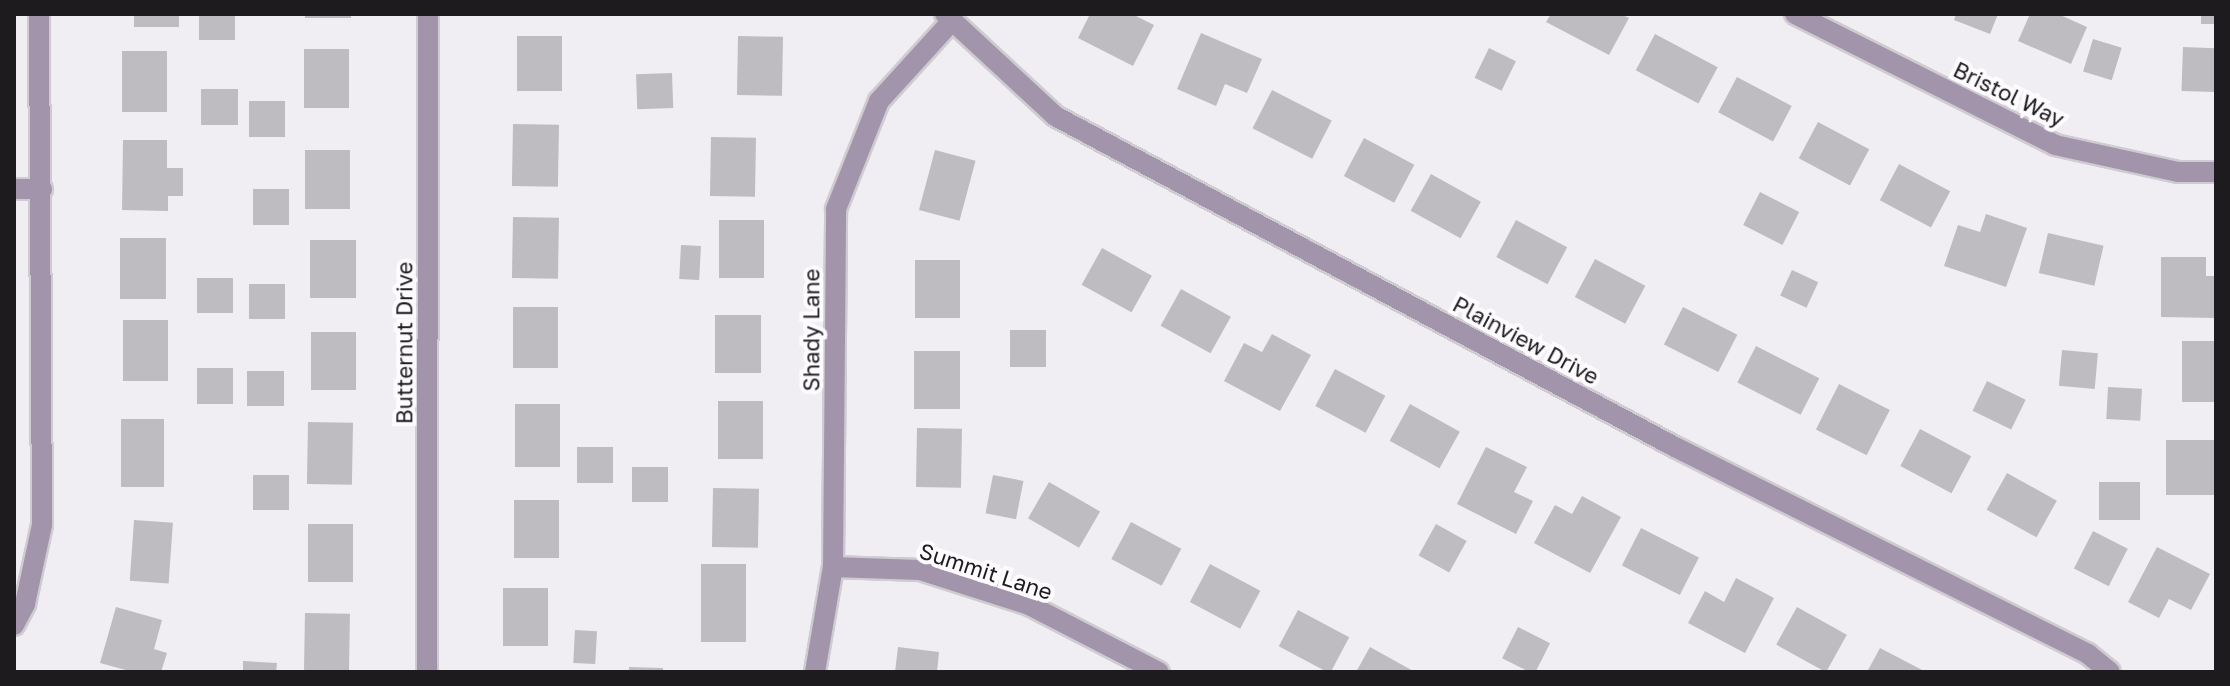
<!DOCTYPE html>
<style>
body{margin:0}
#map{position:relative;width:2230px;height:686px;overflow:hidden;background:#f1eef3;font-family:"Golos Text",sans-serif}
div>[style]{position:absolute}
.building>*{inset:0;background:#bfbcc1;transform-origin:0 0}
.roads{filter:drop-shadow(2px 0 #cfccd1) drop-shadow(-2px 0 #cfccd1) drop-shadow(0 2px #cfccd1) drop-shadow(0 -2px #cfccd1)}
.minor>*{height:20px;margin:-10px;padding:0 10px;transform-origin:10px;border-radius:10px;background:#a295ab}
span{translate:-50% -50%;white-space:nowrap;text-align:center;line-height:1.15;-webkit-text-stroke:8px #fefbff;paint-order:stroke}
.street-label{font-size:22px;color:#1d1b1d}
.frame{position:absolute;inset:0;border:16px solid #1d1b1d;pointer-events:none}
</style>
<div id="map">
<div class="building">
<div style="left:134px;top:14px;width:45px;height:13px"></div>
<div style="left:199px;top:14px;width:36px;height:26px"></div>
<div style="left:305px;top:14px;width:46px;height:4px"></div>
<div style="clip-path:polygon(1090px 14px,1132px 14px,1154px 25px,1133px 66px,1078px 38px)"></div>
<div style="clip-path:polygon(1551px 14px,1620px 14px,1629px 18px,1609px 55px,1546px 22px)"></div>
<div style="clip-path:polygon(1956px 14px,1998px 14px,1990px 34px,1954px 20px)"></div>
<div style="clip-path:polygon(2030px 14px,2058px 14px,2087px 27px,2071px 64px,2018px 41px)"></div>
<div style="left:2201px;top:14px;width:15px;height:10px"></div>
<div style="clip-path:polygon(1201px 33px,1262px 59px,1247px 93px,1225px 84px,1216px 106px,1177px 89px)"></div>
<div style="left:1655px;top:34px;width:71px;height:41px;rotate:28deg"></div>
<div style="left:517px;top:36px;width:45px;height:55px"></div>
<div style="left:738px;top:36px;width:45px;height:59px;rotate:1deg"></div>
<div style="left:2093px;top:39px;width:30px;height:34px;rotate:17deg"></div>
<div style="left:2183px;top:47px;width:33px;height:44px;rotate:2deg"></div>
<div style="left:1489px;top:48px;width:30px;height:33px;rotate:26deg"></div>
<div style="left:304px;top:49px;width:45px;height:59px"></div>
<div style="left:122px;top:51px;width:45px;height:61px"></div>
<div style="left:672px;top:73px;width:35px;height:36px;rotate:88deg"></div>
<div style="left:1737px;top:77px;width:62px;height:40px;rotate:28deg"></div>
<div style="left:201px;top:89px;width:37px;height:36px"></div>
<div style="left:1272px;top:90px;width:67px;height:43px;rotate:27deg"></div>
<div style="left:249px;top:101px;width:36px;height:36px"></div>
<div style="left:1818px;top:122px;width:58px;height:41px;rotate:28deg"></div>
<div style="left:513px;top:124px;width:46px;height:62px;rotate:1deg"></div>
<div style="left:711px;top:137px;width:45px;height:59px;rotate:1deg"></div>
<div style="left:1364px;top:138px;width:57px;height:43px;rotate:28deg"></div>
<div style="clip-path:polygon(123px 140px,167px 140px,167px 168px,183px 168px,183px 196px,168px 196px,168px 211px,122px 210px)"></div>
<div style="left:305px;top:150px;width:45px;height:59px"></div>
<div style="left:935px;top:150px;width:42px;height:62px;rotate:15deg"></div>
<div style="left:1899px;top:164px;width:58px;height:41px;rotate:28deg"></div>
<div style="left:1431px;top:174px;width:57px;height:42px;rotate:29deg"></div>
<div style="left:253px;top:189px;width:36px;height:36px"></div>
<div style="left:1760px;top:192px;width:44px;height:37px;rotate:27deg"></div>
<div style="clip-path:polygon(1986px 214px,2027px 228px,2006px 287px,1944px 266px,1958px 225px,1980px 232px)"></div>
<div style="left:513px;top:217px;width:46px;height:61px;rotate:1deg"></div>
<div style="left:719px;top:220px;width:45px;height:58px"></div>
<div style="left:1516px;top:220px;width:58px;height:42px;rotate:28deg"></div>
<div style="left:2048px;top:233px;width:57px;height:41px;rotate:13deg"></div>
<div style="left:120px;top:238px;width:46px;height:61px"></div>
<div style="left:310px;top:240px;width:46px;height:58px"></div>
<div style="left:681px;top:245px;width:20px;height:34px;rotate:3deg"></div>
<div style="left:1102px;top:248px;width:57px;height:42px;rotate:29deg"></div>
<div style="clip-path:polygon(2161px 257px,2206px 257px,2206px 276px,2216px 276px,2216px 318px,2161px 317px)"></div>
<div style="left:1595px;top:259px;width:57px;height:43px;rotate:28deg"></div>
<div style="left:915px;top:260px;width:45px;height:58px"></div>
<div style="left:1792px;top:270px;width:29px;height:28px;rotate:25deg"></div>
<div style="left:197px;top:278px;width:36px;height:35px"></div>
<div style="left:249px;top:284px;width:36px;height:35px"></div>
<div style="left:1181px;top:289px;width:57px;height:42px;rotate:29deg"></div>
<div style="left:513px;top:307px;width:45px;height:61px"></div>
<div style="left:1683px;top:307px;width:61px;height:42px;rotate:27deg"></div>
<div style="left:715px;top:315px;width:46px;height:58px"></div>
<div style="left:123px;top:320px;width:45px;height:61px"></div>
<div style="left:1010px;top:330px;width:36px;height:37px"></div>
<div style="left:311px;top:332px;width:45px;height:58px"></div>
<div style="clip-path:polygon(1272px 334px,1311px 355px,1280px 411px,1224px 381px,1244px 343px,1262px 352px)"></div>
<div style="left:2182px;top:341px;width:34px;height:61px"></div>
<div style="left:1756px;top:346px;width:71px;height:41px;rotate:27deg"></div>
<div style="left:2062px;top:350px;width:36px;height:36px;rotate:5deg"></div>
<div style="left:914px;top:351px;width:46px;height:58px"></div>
<div style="left:197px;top:368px;width:36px;height:36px"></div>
<div style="left:1335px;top:369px;width:57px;height:42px;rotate:28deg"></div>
<div style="left:247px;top:371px;width:37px;height:35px"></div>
<div style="left:1987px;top:381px;width:43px;height:33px;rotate:26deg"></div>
<div style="left:1839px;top:384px;width:57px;height:51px;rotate:27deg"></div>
<div style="left:2108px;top:387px;width:34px;height:32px;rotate:3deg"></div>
<div style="left:718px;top:401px;width:45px;height:58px"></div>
<div style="left:515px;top:404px;width:45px;height:63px"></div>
<div style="left:1410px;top:404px;width:57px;height:42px;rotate:29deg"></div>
<div style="left:121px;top:419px;width:43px;height:68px"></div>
<div style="left:308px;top:422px;width:45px;height:62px;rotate:1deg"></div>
<div style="left:917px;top:428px;width:45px;height:59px;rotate:1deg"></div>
<div style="left:1920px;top:429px;width:58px;height:42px;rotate:28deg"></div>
<div style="left:2166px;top:440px;width:50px;height:55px"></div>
<div style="left:577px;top:447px;width:36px;height:36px"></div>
<div style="clip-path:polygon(1486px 447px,1527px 467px,1514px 492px,1533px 501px,1516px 534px,1457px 504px)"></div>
<div style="left:668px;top:467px;width:35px;height:36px;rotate:90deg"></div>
<div style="left:2007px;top:473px;width:57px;height:42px;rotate:29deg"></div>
<div style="left:289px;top:475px;width:35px;height:36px;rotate:90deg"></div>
<div style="left:993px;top:475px;width:31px;height:39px;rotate:11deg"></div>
<div style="left:1049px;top:482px;width:59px;height:42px;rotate:30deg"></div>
<div style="left:2099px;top:482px;width:41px;height:38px"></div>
<div style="left:713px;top:488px;width:46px;height:59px;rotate:1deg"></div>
<div style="clip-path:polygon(1582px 496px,1621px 517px,1590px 573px,1534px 543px,1555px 505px,1572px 514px)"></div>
<div style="left:514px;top:500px;width:45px;height:58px"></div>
<div style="left:134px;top:520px;width:39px;height:61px;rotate:4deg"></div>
<div style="left:1131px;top:522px;width:57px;height:42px;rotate:28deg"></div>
<div style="left:308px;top:524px;width:45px;height:58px"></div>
<div style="left:1436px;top:524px;width:35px;height:36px;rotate:29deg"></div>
<div style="left:1641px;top:528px;width:65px;height:42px;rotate:27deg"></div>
<div style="left:2093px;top:531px;width:39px;height:42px;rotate:27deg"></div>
<div style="clip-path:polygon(2157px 547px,2210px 574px,2191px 610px,2169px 599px,2159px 618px,2128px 602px)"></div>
<div style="left:701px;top:564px;width:45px;height:78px"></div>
<div style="left:1210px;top:564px;width:57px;height:43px;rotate:28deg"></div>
<div style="clip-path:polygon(1736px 578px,1774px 598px,1745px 653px,1688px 623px,1705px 591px,1724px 602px)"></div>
<div style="left:503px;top:588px;width:45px;height:58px"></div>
<div style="clip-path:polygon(116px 607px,162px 620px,154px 649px,167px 653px,161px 672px,133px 672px,100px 663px)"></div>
<div style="left:1797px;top:607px;width:57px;height:43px;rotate:29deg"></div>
<div style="left:1298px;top:610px;width:58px;height:41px;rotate:28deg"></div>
<div style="left:305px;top:613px;width:45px;height:59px;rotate:1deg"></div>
<div style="left:1518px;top:627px;width:36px;height:35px;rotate:27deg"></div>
<div style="left:575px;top:630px;width:22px;height:33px;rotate:3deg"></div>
<div style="clip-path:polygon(898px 647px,939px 652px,937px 672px,895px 672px)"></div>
<div style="clip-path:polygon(1370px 647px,1415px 672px,1356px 672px)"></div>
<div style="clip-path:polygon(1880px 648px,1926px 672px,1867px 672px)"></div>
<div style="clip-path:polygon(243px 661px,277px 663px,276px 672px,243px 672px)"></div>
<div style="clip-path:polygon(629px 667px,663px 668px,663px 672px,629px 672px)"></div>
</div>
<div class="roads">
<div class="minor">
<div style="left:945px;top:14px;width:150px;rotate:42.8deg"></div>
<div style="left:1055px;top:116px;width:703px;rotate:28.1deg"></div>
<div style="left:1675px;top:447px;width:462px;rotate:26.6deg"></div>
<div style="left:2088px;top:654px;width:28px;rotate:39deg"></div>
<div style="left:1795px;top:14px;width:291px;rotate:26.7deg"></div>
<div style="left:2055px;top:145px;width:126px;rotate:12.4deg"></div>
<div style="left:2178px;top:172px;width:38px"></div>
<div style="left:14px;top:189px;width:28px"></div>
<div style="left:833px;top:567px;width:87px;rotate:2deg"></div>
<div style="left:920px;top:570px;width:114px;rotate:17.8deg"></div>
<div style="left:1029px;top:605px;width:146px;rotate:27.3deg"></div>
<div style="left:14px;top:625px;width:24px;rotate:-62deg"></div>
<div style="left:25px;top:604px;width:81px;rotate:-77.9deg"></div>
<div style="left:42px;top:525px;width:511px;rotate:-90.34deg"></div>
<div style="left:427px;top:672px;width:658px;rotate:-89.91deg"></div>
<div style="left:815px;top:672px;width:107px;rotate:-80.3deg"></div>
<div style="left:833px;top:567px;width:358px;rotate:-89.5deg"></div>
<div style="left:836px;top:209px;width:116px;rotate:-68.3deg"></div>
<div style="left:879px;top:101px;width:107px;rotate:-47.7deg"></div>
</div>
</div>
<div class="street-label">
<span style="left:2009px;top:94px;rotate:26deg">Bristol Way</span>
<span style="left:811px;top:330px;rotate:-90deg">Shady Lane</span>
<span style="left:1526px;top:340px;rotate:28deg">Plainview Drive</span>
<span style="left:404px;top:343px;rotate:-90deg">Butternut Drive</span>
<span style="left:986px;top:571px;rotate:18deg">Summit Lane</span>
</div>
<div class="frame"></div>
</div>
